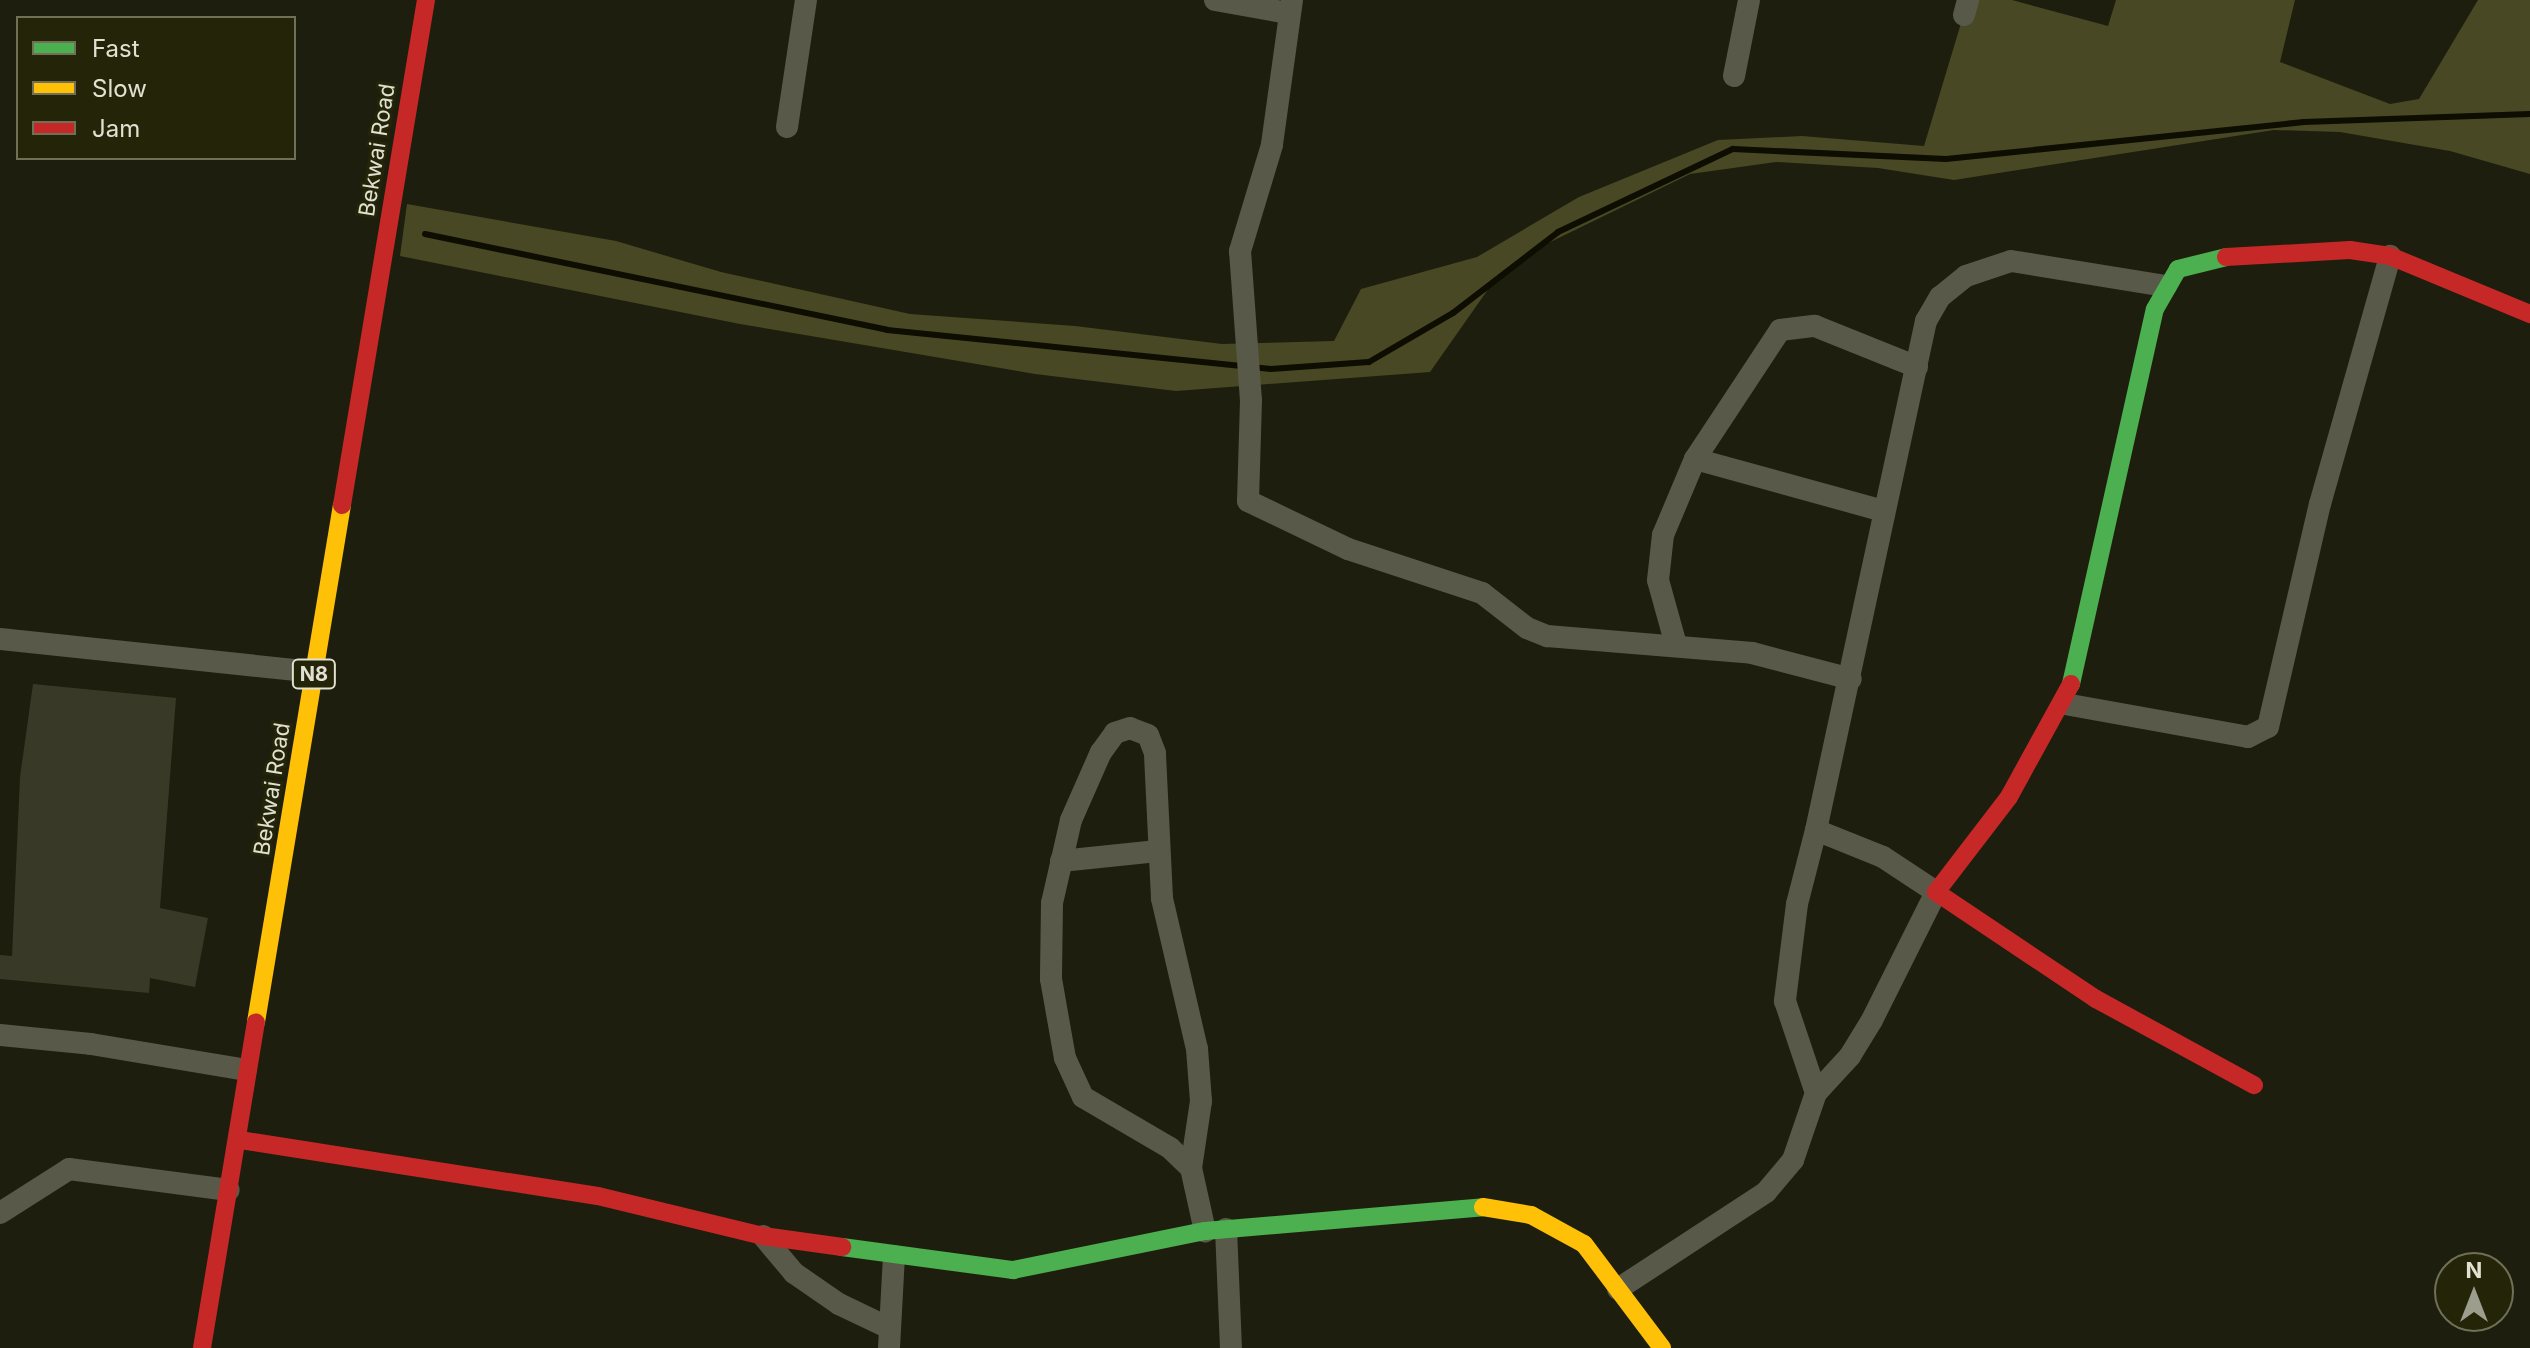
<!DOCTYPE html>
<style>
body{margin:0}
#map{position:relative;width:2530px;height:1348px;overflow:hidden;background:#1e1e0e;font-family:Inter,sans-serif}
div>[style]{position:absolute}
.green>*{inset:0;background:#484824}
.stream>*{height:6px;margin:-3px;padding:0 3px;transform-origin:3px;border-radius:3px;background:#0e0d01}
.building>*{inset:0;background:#393928}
.street>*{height:22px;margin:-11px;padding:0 11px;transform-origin:11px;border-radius:11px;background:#59594a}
.fast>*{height:18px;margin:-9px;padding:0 9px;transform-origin:9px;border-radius:9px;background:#4caf50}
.slow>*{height:18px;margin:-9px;padding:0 9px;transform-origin:9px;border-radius:9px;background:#ffc107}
.jam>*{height:18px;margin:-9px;padding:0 9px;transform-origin:9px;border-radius:9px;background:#c62828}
span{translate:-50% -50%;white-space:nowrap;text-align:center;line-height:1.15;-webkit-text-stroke:6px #242408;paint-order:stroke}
.shield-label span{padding:2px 6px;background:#242408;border:2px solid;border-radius:6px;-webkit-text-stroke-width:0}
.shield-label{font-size:20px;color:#e1e1d1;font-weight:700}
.street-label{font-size:22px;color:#e1e1d1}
.legend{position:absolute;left:16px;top:16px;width:280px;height:144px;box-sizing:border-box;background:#242408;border:2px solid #707058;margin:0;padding:10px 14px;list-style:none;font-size:24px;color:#e1e1d1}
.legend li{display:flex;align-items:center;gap:16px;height:40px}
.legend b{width:40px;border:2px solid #707058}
.north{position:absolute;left:2434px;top:1252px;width:80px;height:80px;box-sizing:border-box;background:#242408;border:2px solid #707058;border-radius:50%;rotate:0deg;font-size:22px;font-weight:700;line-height:32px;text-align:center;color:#e1e1d1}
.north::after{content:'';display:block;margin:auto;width:28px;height:36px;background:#9d9d8d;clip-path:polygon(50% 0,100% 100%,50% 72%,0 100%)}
</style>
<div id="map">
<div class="green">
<div style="clip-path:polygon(1968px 0,2012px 0,2108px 26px,2116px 0,2295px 0,2280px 62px,2390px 104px,2419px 99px,2478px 0,2530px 0,2530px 174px,2450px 151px,2340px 132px,2274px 130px,1954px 180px,1878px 168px,1776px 162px,1690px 174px,1536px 249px,1489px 288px,1430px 372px,1176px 391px,1035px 374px,740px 324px,400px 256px,407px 204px,616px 241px,721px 272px,910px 314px,1075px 326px,1222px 344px,1334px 341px,1361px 289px,1477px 257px,1579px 197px,1718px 140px,1802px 136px,1924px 146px)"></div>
</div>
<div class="stream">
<div style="left:425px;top:234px;width:472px;rotate:11.7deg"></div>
<div style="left:887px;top:330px;width:386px;rotate:5.8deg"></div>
<div style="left:1271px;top:369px;width:98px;rotate:-4.1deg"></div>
<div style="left:1369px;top:362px;width:97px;rotate:-30.3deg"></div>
<div style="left:1453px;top:313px;width:133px;rotate:-37.6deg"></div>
<div style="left:1558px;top:232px;width:194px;rotate:-25.4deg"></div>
<div style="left:1733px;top:149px;width:213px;rotate:2.7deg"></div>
<div style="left:1946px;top:159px;width:360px;rotate:-5.9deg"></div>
<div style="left:2304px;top:122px;width:226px;rotate:-2deg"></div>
</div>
<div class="building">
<div style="clip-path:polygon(33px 684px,176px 698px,160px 908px,208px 918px,195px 987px,150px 978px,149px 993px,0 979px,0 955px,12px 956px,20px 777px)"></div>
</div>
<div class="street">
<div style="left:1215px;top:0;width:74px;rotate:10.1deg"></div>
<div style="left:1292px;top:0;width:146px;rotate:97.9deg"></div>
<div style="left:1272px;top:145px;width:111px;rotate:106.8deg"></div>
<div style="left:1240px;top:251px;width:149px;rotate:85.8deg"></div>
<div style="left:1251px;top:400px;width:101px;rotate:91.7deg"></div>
<div style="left:1248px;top:501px;width:111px;rotate:25.6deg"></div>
<div style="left:1348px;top:549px;width:141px;rotate:18.2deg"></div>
<div style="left:1482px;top:593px;width:57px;rotate:37.9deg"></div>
<div style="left:1527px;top:628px;width:22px;rotate:22deg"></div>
<div style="left:1547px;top:636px;width:206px;rotate:4.7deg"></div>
<div style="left:1752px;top:653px;width:102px;rotate:14.7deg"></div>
<div style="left:1964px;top:15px;width:16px;rotate:-75deg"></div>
<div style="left:1734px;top:76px;width:77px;rotate:-78.8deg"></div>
<div style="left:787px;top:127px;width:128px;rotate:-81.5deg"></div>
<div style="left:1695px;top:459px;width:196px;rotate:15.4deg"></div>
<div style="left:0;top:639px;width:317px;rotate:6deg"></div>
<div style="left:1676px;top:645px;width:67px;rotate:-105.5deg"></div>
<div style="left:1658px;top:580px;width:45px;rotate:-83.7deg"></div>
<div style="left:1663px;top:535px;width:82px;rotate:-67.2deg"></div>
<div style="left:1695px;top:459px;width:154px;rotate:-56.6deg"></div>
<div style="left:1780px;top:330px;width:35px;rotate:-7deg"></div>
<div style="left:1815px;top:326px;width:110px;rotate:21.9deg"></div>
<div style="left:2065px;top:704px;width:186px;rotate:10.2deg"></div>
<div style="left:2248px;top:737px;width:22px;rotate:-27deg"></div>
<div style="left:2268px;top:727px;width:229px;rotate:-76.9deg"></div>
<div style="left:2320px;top:504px;width:258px;rotate:-74.2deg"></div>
<div style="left:1816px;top:830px;width:521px;rotate:-77.81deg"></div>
<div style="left:1926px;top:321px;width:28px;rotate:-60deg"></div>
<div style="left:1940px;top:297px;width:33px;rotate:-39deg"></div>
<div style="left:1966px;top:276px;width:47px;rotate:-18.4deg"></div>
<div style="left:2011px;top:261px;width:157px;rotate:9.2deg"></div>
<div style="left:1061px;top:861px;width:97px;rotate:-5.9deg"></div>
<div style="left:0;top:1035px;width:91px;rotate:5.6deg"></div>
<div style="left:91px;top:1044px;width:157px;rotate:9.5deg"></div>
<div style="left:1191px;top:1168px;width:68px;rotate:-81.5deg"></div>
<div style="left:1201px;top:1101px;width:52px;rotate:-94.4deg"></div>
<div style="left:1197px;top:1049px;width:155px;rotate:-103.1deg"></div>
<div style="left:1162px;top:898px;width:145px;rotate:-92.8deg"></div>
<div style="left:1155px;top:753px;width:19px;rotate:-111deg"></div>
<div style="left:1148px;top:735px;width:19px;rotate:-159deg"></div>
<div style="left:1130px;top:728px;width:16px;rotate:162deg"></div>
<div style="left:1115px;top:733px;width:24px;rotate:126deg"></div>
<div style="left:1101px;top:752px;width:74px;rotate:113.8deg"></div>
<div style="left:1071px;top:820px;width:85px;rotate:102.9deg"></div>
<div style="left:1052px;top:903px;width:76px;rotate:90.8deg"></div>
<div style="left:1051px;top:979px;width:80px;rotate:80deg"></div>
<div style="left:1065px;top:1058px;width:43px;rotate:65.2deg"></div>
<div style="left:1083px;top:1097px;width:101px;rotate:30.4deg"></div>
<div style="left:1170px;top:1148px;width:29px;rotate:44deg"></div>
<div style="left:1191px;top:1168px;width:65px;rotate:77.5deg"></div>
<div style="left:0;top:1213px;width:82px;rotate:-32.5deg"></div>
<div style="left:69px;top:1169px;width:161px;rotate:7.5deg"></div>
<div style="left:1226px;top:1229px;width:119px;rotate:87.6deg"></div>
<div style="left:763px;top:1236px;width:48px;rotate:50deg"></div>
<div style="left:794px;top:1273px;width:55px;rotate:34.6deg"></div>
<div style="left:839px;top:1304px;width:53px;rotate:25.6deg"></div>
<div style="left:1618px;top:1289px;width:177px;rotate:-33.2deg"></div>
<div style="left:1766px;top:1192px;width:42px;rotate:-49.8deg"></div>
<div style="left:1793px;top:1160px;width:71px;rotate:-71.1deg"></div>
<div style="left:1816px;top:1093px;width:50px;rotate:-47.4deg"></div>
<div style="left:1850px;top:1056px;width:42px;rotate:-58.6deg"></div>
<div style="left:1872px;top:1020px;width:143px;rotate:-63.4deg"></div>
<div style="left:1936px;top:892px;width:64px;rotate:-146.6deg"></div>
<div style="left:1883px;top:857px;width:72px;rotate:-158.1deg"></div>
<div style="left:1816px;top:830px;width:76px;rotate:104.4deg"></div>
<div style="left:1797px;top:904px;width:98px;rotate:97.1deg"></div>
<div style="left:1785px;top:1001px;width:97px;rotate:71.4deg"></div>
<div style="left:889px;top:1348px;width:92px;rotate:-86.9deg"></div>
</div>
<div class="fast">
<div style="left:2071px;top:684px;width:384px;rotate:-77.4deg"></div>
<div style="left:2155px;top:309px;width:46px;rotate:-60.1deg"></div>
<div style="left:2178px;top:269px;width:49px;rotate:-14deg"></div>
<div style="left:842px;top:1247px;width:173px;rotate:7.7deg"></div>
<div style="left:1013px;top:1270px;width:196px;rotate:-11.5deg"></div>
<div style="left:1205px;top:1231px;width:279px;rotate:-4.9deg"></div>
</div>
<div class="slow">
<div style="left:256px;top:1022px;width:524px;rotate:-80.56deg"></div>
<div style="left:1483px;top:1207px;width:49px;rotate:9.5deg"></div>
<div style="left:1531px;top:1215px;width:60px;rotate:28.7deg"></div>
<div style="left:1584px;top:1244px;width:130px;rotate:53.1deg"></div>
</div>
<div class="jam">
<div style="left:2226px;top:257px;width:124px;rotate:-3.2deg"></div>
<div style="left:2350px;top:250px;width:40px;rotate:8.5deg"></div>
<div style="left:2390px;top:256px;width:152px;rotate:22.5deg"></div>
<div style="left:342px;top:505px;width:512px;rotate:-80.56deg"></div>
<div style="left:2071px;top:684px;width:129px;rotate:118.8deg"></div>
<div style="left:2009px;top:797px;width:120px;rotate:127.5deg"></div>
<div style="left:1936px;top:892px;width:192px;rotate:33.8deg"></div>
<div style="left:2096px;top:999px;width:180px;rotate:28.6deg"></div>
<div style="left:240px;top:1140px;width:362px;rotate:8.9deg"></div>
<div style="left:598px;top:1196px;width:170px;rotate:13.6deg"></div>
<div style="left:763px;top:1236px;width:80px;rotate:7.9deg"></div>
<div style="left:202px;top:1348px;width:330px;rotate:-80.6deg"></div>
</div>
<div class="shield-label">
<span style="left:314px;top:674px">N8</span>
</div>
<div class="street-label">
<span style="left:377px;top:150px;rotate:-81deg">Bekwai Road</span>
<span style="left:272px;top:789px;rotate:-81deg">Bekwai Road</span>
</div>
<ul class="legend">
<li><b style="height:10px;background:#4caf50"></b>Fast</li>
<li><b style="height:10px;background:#ffc107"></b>Slow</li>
<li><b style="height:10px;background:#c62828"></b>Jam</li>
</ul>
<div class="north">N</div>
</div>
